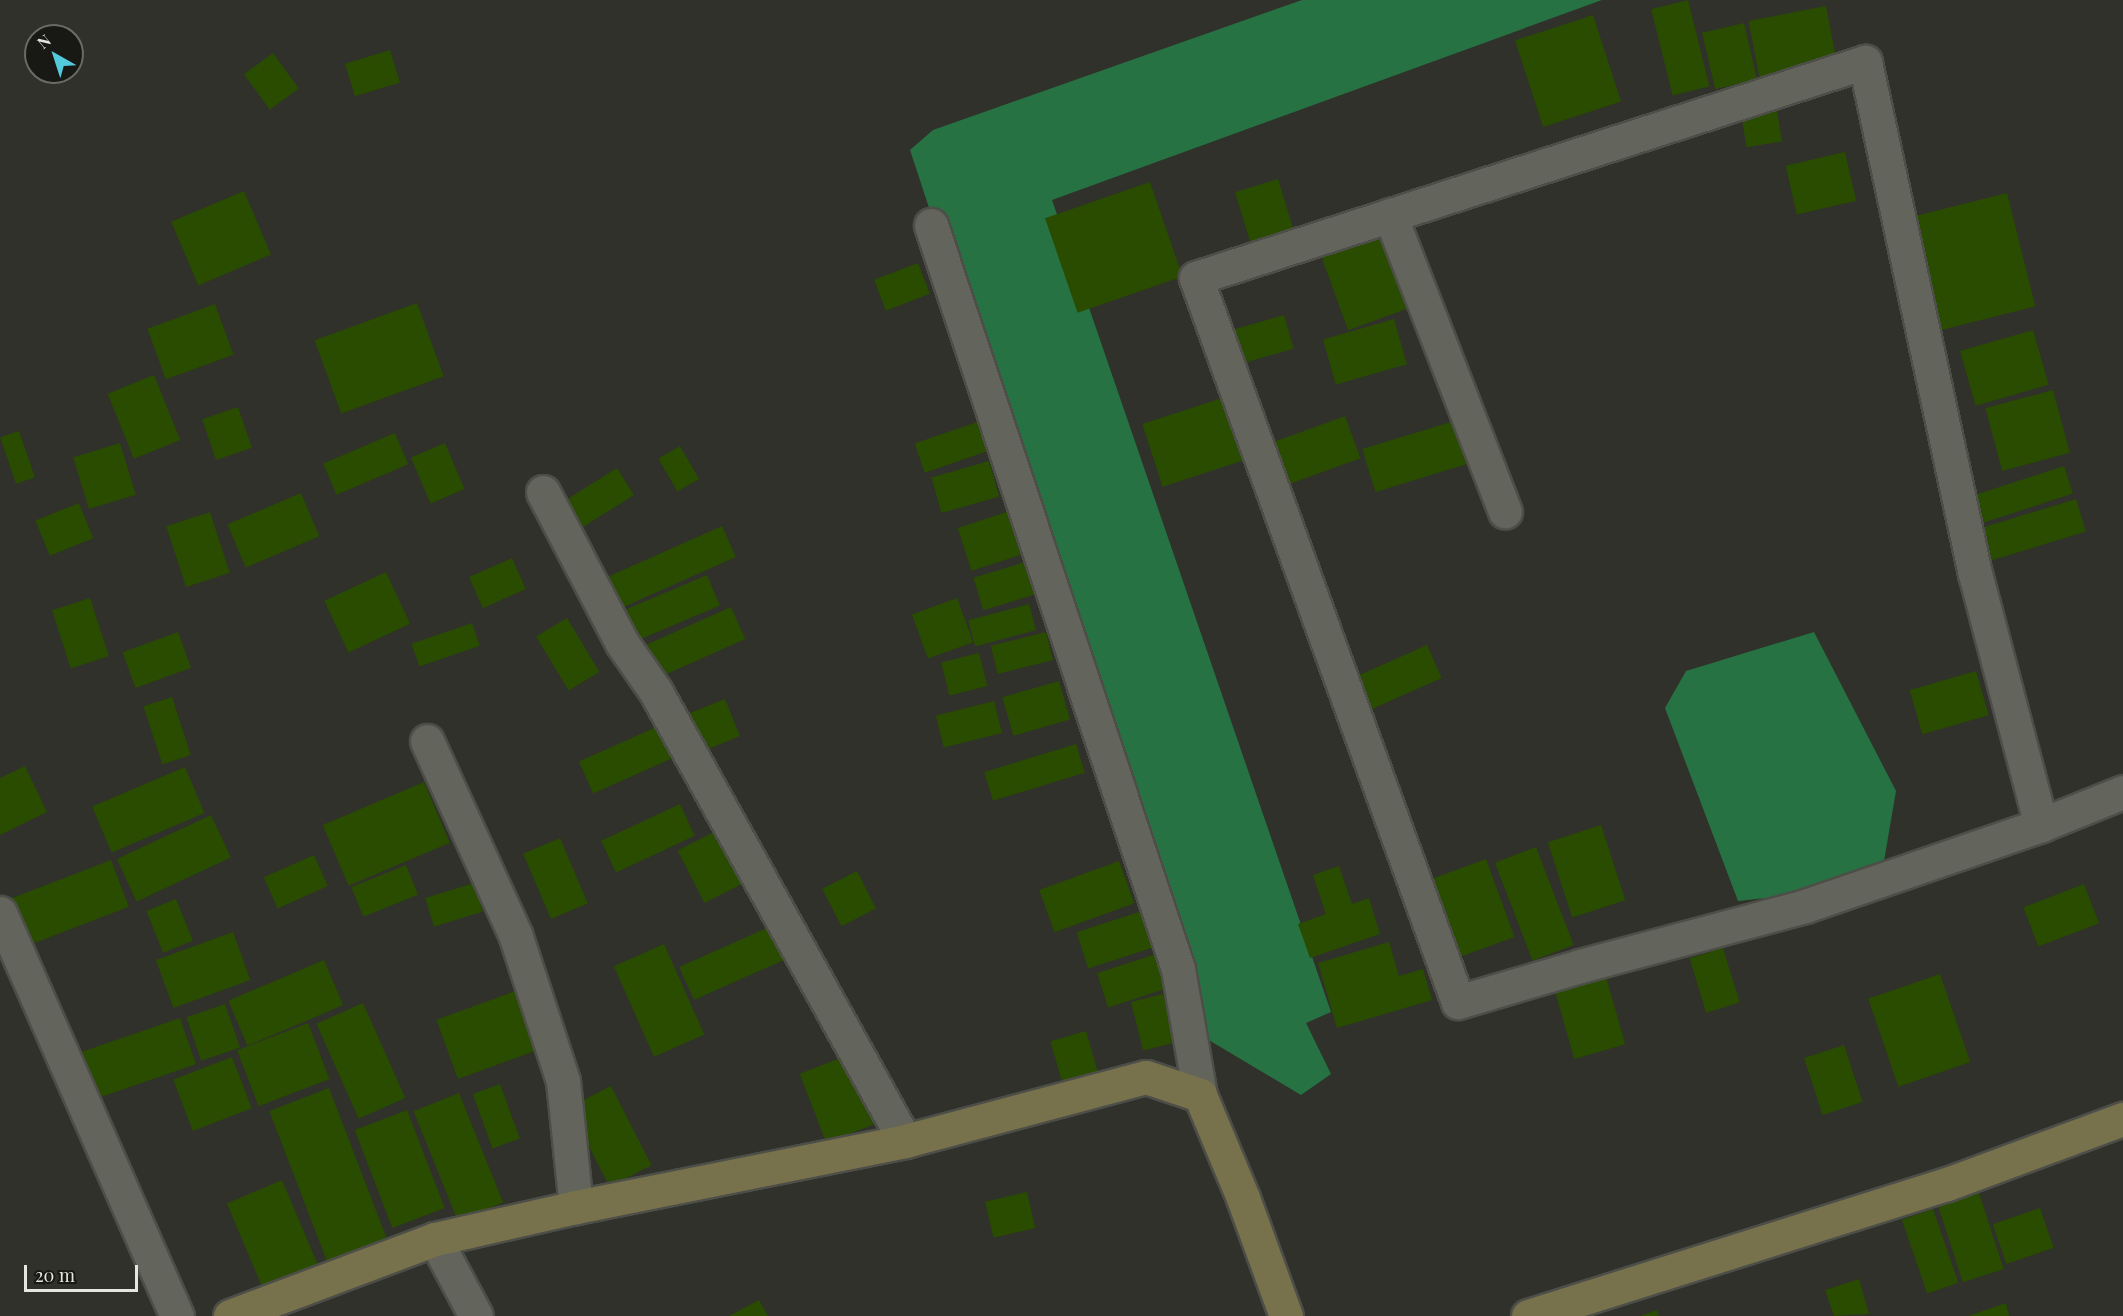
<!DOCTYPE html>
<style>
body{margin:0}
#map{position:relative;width:2123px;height:1316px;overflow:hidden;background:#2f312a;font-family:"Playfair Display",serif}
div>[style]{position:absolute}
.water>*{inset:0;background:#277242}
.building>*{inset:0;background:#294c00;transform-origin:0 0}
.roads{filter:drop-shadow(2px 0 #4d4e48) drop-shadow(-2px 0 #4d4e48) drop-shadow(0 2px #4d4e48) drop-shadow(0 -2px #4d4e48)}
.street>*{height:33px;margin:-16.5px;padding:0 16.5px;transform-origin:16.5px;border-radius:16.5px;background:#63645c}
.secondary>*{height:33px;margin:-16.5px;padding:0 16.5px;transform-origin:16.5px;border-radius:16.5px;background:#77714c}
span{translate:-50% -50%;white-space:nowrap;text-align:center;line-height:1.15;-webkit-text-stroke:5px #181815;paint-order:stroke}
.north{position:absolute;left:24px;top:24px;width:60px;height:60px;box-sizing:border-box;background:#181815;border:2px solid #6a6a67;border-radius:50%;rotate:321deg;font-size:16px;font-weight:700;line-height:24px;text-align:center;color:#e5e6e2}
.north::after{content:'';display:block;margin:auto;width:21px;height:27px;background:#53cadc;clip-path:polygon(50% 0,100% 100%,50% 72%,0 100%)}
.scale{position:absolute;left:24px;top:1265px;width:114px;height:27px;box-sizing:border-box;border:3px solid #e5e6e2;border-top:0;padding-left:8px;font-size:18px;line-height:21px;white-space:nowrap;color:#e5e6e2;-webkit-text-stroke:4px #181815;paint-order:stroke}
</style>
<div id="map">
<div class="water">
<div style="clip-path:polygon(1302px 0,1602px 0,1052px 200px,1331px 1012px,1306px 1023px,1331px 1074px,1301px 1095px,1202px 1036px,910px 150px,933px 130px)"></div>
<div style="clip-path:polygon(1814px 632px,1896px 791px,1884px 861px,1813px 893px,1738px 901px,1665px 708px,1686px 671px)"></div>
</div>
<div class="building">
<div style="left:1688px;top:0;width:89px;height:38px;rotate:76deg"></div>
<div style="left:1826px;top:6px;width:60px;height:79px;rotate:79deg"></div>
<div style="left:1593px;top:15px;width:91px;height:82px;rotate:72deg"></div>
<div style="left:1744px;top:23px;width:58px;height:43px;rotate:77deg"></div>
<div style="left:390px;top:50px;width:34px;height:47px;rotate:73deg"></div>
<div style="left:273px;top:53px;width:44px;height:36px;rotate:54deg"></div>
<div style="left:1776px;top:104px;width:38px;height:36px;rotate:81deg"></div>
<div style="left:1845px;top:152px;width:50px;height:61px;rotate:77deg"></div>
<div style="left:1278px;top:179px;width:52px;height:45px;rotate:73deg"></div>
<div style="left:1150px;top:182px;width:100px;height:111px;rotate:71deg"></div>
<div style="left:244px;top:191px;width:69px;height:79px;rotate:67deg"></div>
<div style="left:2007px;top:193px;width:117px;height:100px;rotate:76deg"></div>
<div style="left:1385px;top:221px;width:90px;height:72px;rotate:70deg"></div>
<div style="left:918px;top:263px;width:33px;height:47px;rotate:69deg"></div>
<div style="left:417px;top:303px;width:78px;height:109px;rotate:70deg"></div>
<div style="left:215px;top:304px;width:54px;height:72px;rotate:70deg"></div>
<div style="left:1284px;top:315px;width:35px;height:58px;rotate:74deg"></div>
<div style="left:1394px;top:319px;width:47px;height:74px;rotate:74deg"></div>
<div style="left:2033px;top:330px;width:57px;height:76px;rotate:74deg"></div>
<div style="left:154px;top:375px;width:70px;height:50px;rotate:68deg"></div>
<div style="left:2053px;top:390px;width:65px;height:70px;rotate:75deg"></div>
<div style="left:1225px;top:397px;width:66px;height:87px;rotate:72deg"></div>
<div style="left:238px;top:407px;width:43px;height:38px;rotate:71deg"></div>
<div style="left:1345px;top:416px;width:45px;height:85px;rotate:70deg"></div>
<div style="left:1454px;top:421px;width:45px;height:96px;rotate:73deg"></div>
<div style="left:977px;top:422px;width:31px;height:66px;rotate:71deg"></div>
<div style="left:19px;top:431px;width:49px;height:20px;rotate:71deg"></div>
<div style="left:395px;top:433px;width:34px;height:78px;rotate:67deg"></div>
<div style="left:120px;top:443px;width:54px;height:49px;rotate:73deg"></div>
<div style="left:445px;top:443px;width:50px;height:37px;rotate:67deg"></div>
<div style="left:680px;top:446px;width:38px;height:25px;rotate:60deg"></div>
<div style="left:989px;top:461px;width:37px;height:60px;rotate:74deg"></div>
<div style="left:2064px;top:466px;width:29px;height:101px;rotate:72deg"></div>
<div style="left:617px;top:468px;width:32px;height:66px;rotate:58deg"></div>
<div style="left:301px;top:493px;width:47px;height:80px;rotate:67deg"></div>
<div style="left:2076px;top:499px;width:34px;height:107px;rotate:73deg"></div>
<div style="left:79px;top:503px;width:38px;height:47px;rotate:68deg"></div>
<div style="left:1010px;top:511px;width:45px;height:55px;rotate:72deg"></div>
<div style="left:210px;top:512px;width:64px;height:46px;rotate:72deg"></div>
<div style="left:722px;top:526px;width:34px;height:128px;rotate:66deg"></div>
<div style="left:512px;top:558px;width:34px;height:47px;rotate:66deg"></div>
<div style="left:1025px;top:562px;width:34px;height:54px;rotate:73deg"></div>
<div style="left:386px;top:572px;width:57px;height:68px;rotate:65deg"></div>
<div style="left:707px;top:575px;width:33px;height:93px;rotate:67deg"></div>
<div style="left:90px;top:598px;width:61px;height:40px;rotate:72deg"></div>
<div style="left:957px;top:598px;width:47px;height:48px;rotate:70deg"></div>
<div style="left:1029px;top:604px;width:27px;height:63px;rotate:75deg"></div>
<div style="left:731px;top:607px;width:35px;height:97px;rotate:66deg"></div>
<div style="left:567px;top:618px;width:63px;height:36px;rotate:59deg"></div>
<div style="left:472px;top:623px;width:24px;height:64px;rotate:71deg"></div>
<div style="left:178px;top:632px;width:38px;height:59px;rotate:70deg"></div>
<div style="left:1046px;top:632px;width:29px;height:57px;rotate:76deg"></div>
<div style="left:1427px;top:645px;width:36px;height:85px;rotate:66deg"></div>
<div style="left:979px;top:653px;width:34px;height:39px;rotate:76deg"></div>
<div style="left:1976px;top:671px;width:46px;height:69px;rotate:74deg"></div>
<div style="left:1059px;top:681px;width:40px;height:59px;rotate:74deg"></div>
<div style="left:172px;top:697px;width:61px;height:30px;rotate:72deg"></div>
<div style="left:725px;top:699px;width:40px;height:43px;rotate:68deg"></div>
<div style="left:994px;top:701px;width:33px;height:60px;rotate:76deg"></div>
<div style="left:663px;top:724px;width:35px;height:92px;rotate:66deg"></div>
<div style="left:1076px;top:744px;width:30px;height:96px;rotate:73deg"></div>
<div style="clip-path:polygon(25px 766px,47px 812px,0 835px,0 778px)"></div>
<div style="left:185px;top:767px;width:50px;height:101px;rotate:67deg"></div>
<div style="left:424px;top:782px;width:66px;height:110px;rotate:67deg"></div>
<div style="left:680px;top:804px;width:35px;height:87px;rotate:65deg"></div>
<div style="left:211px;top:815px;width:47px;height:104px;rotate:65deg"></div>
<div style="left:1601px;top:825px;width:79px;height:56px;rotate:72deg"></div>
<div style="left:716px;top:831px;width:59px;height:43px;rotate:63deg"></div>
<div style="left:560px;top:838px;width:71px;height:40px;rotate:67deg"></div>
<div style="left:1536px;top:847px;width:105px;height:44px;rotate:69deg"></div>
<div style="left:314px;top:855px;width:34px;height:55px;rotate:66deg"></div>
<div style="left:1486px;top:859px;width:83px;height:56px;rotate:70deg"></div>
<div style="left:111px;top:860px;width:50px;height:115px;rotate:69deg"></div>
<div style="left:1119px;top:861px;width:45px;height:85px;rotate:70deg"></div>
<div style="left:406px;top:865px;width:32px;height:59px;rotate:68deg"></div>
<div style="clip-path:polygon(1339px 866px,1352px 904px,1369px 898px,1380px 934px,1310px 958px,1298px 924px,1326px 914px,1313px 875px)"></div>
<div style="left:857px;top:871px;width:42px;height:39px;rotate:63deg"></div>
<div style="left:474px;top:883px;width:30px;height:51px;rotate:73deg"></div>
<div style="left:2084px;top:884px;width:42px;height:65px;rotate:69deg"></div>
<div style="left:176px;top:899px;width:45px;height:32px;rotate:68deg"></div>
<div style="left:1145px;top:910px;width:38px;height:72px;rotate:72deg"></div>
<div style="left:776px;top:924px;width:36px;height:106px;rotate:66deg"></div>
<div style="left:233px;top:932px;width:51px;height:82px;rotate:70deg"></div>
<div style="clip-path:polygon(1389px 942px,1399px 976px,1423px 969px,1432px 1000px,1337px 1028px,1318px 963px)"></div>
<div style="left:664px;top:944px;width:99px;height:55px;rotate:66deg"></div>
<div style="left:1723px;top:948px;width:57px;height:35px;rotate:73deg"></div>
<div style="left:1156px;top:954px;width:36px;height:62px;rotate:72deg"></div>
<div style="left:324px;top:960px;width:49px;height:104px;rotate:67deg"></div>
<div style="left:1940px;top:974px;width:93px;height:76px;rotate:71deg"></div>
<div style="left:1606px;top:977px;width:70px;height:53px;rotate:74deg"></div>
<div style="left:521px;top:989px;width:63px;height:90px;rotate:70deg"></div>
<div style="left:1163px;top:994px;width:50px;height:33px;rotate:76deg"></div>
<div style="left:363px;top:1003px;width:104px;height:51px;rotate:66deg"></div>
<div style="left:225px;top:1004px;width:46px;height:41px;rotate:71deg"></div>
<div style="left:180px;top:1018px;width:49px;height:106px;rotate:71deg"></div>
<div style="left:308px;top:1023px;width:60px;height:76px;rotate:69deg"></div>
<div style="left:1086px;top:1031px;width:45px;height:37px;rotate:74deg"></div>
<div style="left:1844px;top:1045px;width:60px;height:42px;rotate:72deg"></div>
<div style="left:851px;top:1054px;width:74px;height:55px;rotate:69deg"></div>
<div style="left:232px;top:1057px;width:55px;height:63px;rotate:69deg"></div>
<div style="left:500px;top:1084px;width:58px;height:29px;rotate:70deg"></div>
<div style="left:611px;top:1086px;width:89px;height:47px;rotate:63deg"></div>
<div style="left:329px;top:1088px;width:166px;height:64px;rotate:69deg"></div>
<div style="left:459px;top:1093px;width:118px;height:49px;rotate:68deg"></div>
<div style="left:407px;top:1110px;width:105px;height:56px;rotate:69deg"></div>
<div style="left:282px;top:1180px;width:99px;height:60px;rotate:67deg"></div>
<div style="left:1027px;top:1192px;width:37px;height:43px;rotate:77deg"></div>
<div style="left:1979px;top:1193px;width:80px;height:43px;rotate:72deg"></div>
<div style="left:2040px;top:1208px;width:42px;height:50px;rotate:71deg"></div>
<div style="left:1933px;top:1209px;width:78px;height:33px;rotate:71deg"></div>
<div style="clip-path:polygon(1859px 1279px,1869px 1314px,1834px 1316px,1825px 1290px)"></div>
<div style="clip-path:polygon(759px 1300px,768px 1316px,729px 1316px)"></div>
<div style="clip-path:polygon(2006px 1303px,2009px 1316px,1968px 1316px)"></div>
<div style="clip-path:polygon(1657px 1310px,1659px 1316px,1640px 1316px)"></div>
</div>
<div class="roads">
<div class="street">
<div style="left:1390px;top:215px;width:318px;rotate:68.8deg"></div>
<div style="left:931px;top:225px;width:784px;rotate:71.63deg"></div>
<div style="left:1178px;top:969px;width:128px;rotate:80.1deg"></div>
<div style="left:543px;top:492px;width:170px;rotate:62.4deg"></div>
<div style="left:622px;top:643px;width:60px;rotate:55.2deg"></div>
<div style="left:656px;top:692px;width:513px;rotate:60.99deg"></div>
<div style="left:427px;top:741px;width:212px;rotate:65.5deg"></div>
<div style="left:515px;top:934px;width:155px;rotate:71.9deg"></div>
<div style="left:563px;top:1081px;width:127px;rotate:84.1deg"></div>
<div style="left:2041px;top:825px;width:260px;rotate:-104.7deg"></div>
<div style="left:1975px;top:574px;width:524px;rotate:-102.13deg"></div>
<div style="left:1865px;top:62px;width:703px;rotate:162.11deg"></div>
<div style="left:1196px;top:278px;width:770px;rotate:70.11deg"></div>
<div style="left:1458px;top:1002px;width:127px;rotate:-16.4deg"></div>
<div style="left:1580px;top:966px;width:233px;rotate:-14.9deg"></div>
<div style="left:1805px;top:906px;width:250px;rotate:-18.9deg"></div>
<div style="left:2041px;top:825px;width:88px;rotate:-21.9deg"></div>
<div style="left:0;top:913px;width:440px;rotate:66.3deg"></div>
<div style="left:435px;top:1239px;width:87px;rotate:62deg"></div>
</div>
<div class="secondary">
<div style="left:230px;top:1316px;width:219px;rotate:-20.6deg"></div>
<div style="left:435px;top:1239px;width:145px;rotate:-12.8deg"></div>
<div style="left:576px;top:1207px;width:336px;rotate:-11.3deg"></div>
<div style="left:905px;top:1141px;width:249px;rotate:-14.9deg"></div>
<div style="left:1146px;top:1077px;width:57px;rotate:18.4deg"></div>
<div style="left:1200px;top:1095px;width:112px;rotate:67.3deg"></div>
<div style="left:1243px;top:1198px;width:126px;rotate:70deg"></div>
<div style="left:1528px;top:1316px;width:439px;rotate:-17.5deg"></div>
<div style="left:1947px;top:1184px;width:188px;rotate:-20.3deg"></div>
</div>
</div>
<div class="north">N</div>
<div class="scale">20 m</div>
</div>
